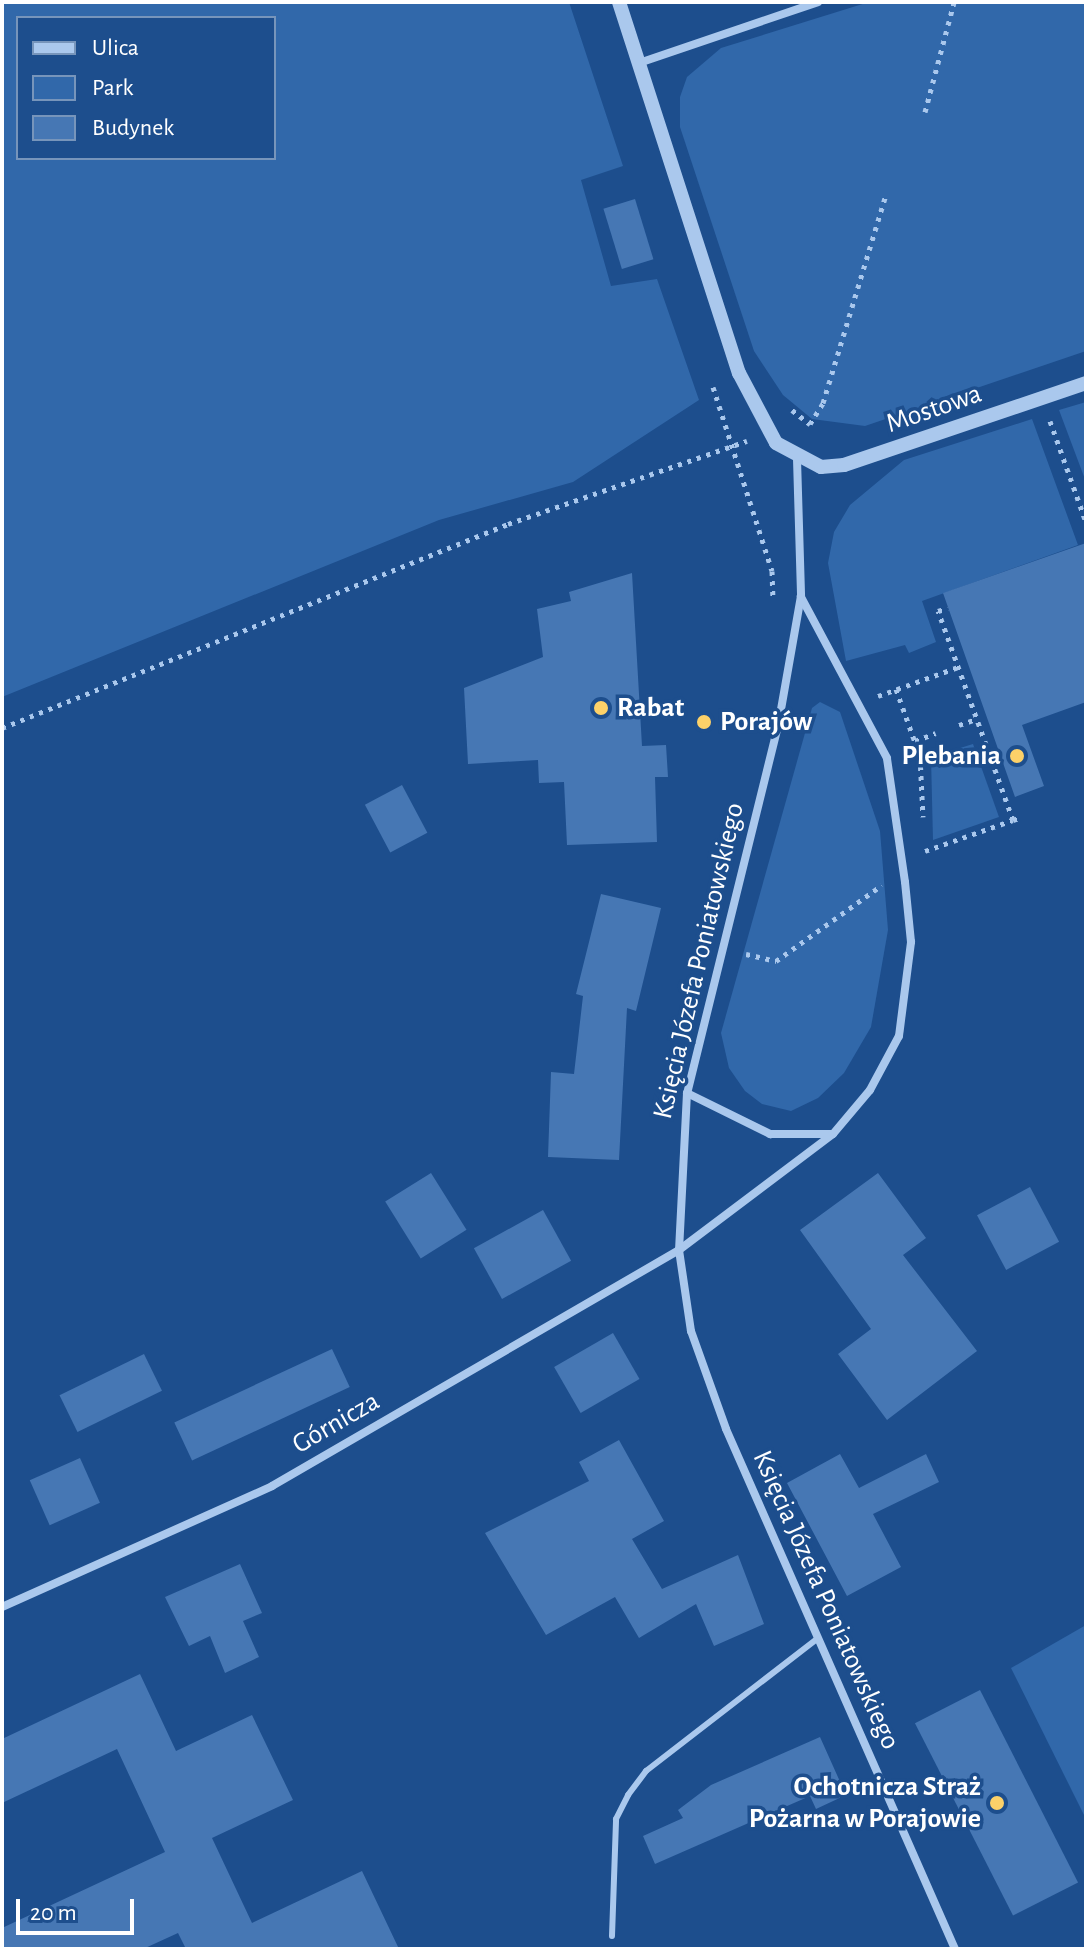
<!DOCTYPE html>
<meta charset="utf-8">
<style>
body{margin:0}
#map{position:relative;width:1088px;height:1951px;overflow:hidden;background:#1d4e8d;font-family:"Alegreya Sans",sans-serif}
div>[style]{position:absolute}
.green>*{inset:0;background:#3168aa}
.building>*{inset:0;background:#4677b4;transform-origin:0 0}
.path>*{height:5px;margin-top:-2.5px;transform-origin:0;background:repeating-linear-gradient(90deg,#aac8ed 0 4px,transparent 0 10px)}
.service>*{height:6px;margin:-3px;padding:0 3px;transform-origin:3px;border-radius:3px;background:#aac8ed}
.minor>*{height:8px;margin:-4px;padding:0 4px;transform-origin:4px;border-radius:4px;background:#aac8ed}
.tertiary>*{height:14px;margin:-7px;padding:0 7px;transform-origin:7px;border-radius:7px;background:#aac8ed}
.dots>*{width:22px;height:22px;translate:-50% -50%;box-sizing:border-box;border:4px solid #1d4e8d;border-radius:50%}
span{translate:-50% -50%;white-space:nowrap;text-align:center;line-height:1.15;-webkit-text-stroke:7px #1d4e8d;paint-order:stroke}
.street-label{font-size:28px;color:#fff}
.poi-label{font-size:28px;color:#fff;font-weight:700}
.left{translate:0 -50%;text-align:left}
.right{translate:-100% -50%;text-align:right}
.frame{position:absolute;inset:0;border:4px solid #fff;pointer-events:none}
.legend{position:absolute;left:16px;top:16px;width:260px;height:144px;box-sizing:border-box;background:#1d4e8d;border:2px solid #7795bb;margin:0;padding:10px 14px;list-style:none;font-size:24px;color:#fff}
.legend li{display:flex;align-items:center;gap:16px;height:40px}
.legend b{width:40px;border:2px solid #7795bb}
.scale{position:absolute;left:16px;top:1899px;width:118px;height:36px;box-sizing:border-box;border:4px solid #fff;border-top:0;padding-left:10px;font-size:24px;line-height:28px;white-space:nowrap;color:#fff;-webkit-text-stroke:6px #1d4e8d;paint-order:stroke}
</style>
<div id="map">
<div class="green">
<div style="clip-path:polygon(evenodd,2px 2px,569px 2px,623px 166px,581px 180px,611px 286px,657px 279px,699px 400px,573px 482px,439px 520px,2px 697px,2px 2px,274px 18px,274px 158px,18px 158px,18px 18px,274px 18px)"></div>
<div style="clip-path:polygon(869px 2px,1086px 2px,1086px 351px,865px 426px,812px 419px,783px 395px,754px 351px,680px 127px,680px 97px,687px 77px,721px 48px)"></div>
<div style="clip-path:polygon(1086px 402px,1086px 482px,1059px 410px)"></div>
<div style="clip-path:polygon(1032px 419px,1078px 545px,922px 601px,936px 642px,909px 653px,905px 645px,846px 661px,828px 563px,834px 532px,850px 505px,904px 460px)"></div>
<div style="clip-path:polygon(820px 702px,840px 712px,880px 831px,888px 930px,871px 1027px,844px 1073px,818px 1098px,791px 1111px,762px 1104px,745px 1091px,729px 1068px,721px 1033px,812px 708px)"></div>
<div style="clip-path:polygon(973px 744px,999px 817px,933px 840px,931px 757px)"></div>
<div style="clip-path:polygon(1086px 1625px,1086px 1819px,1011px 1668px)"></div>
</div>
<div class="building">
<div style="left:635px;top:199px;width:63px;height:33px;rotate:73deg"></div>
<div style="clip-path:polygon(1086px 543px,1086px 702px,1022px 725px,1044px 786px,1015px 797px,943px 593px)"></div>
<div style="clip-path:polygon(632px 573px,642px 746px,666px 745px,668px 777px,655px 777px,657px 842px,567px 845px,564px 782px,539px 783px,538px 760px,468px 764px,464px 688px,543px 657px,537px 609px,571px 601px,569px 592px)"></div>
<div style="left:402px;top:785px;width:54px;height:42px;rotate:62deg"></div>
<div style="clip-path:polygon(601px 894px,661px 908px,636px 1011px,627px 1008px,619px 1160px,548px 1157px,551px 1072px,574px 1074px,583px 996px,576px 994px)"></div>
<div style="left:431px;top:1173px;width:67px;height:54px;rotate:58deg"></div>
<div style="clip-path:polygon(878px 1173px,926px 1238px,903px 1255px,977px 1351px,887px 1420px,838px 1354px,871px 1329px,800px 1230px)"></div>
<div style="left:1030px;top:1187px;width:62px;height:60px;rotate:62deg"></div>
<div style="left:543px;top:1210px;width:58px;height:79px;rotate:61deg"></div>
<div style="left:613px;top:1333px;width:53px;height:68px;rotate:60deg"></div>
<div style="left:332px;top:1349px;width:42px;height:174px;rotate:65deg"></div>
<div style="left:144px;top:1354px;width:41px;height:94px;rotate:64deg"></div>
<div style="clip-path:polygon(619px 1440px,664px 1521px,632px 1539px,662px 1589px,738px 1555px,764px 1624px,714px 1646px,696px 1604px,639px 1638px,615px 1597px,546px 1635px,485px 1533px,589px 1481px,579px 1462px)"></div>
<div style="clip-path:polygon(840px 1454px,859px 1488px,926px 1454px,939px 1482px,873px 1514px,901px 1567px,847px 1596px,787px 1483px)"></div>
<div style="left:80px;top:1458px;width:49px;height:55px;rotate:66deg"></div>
<div style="clip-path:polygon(240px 1564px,262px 1613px,243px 1621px,259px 1657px,225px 1673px,210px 1636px,189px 1646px,165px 1597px)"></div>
<div style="clip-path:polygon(140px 1674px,176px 1751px,252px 1715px,293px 1800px,212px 1838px,252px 1923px,362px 1871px,399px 1949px,186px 1949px,178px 1933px,143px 1949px,2px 1949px,2px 1928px,165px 1852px,117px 1749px,2px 1803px,2px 1739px)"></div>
<div style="left:980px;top:1690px;width:216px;height:73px;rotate:63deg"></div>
<div style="clip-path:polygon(820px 1737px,846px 1795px,816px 1809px,810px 1796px,655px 1864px,643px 1836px,683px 1818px,678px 1810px,711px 1785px)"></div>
</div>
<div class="path">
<div style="left:925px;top:112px;width:114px;rotate:-75.2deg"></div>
<div style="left:713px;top:387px;width:193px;rotate:72.2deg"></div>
<div style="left:772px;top:571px;width:29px;rotate:88deg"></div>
<div style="left:792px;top:410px;width:23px;rotate:38deg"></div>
<div style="left:810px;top:424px;width:25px;rotate:-58deg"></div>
<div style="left:823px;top:403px;width:215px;rotate:-73.2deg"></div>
<div style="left:1050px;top:421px;width:107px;rotate:70.4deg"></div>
<div style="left:896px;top:689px;width:71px;rotate:70.3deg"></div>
<div style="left:920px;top:756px;width:61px;rotate:87.2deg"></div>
<div style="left:878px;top:696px;width:85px;rotate:-19.9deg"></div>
<div style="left:959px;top:725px;width:18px;rotate:-19deg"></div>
<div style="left:2px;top:728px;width:546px;rotate:-21.96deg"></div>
<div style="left:508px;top:524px;width:253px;rotate:-19.2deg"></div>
<div style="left:915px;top:741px;width:22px;rotate:-21deg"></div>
<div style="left:1013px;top:820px;width:9px;rotate:-18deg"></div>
<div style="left:925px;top:851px;width:93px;rotate:-19.4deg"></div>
<div style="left:1013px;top:820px;width:222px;rotate:-109.7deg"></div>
<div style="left:938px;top:611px;width:10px;rotate:-17deg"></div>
<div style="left:746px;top:954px;width:31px;rotate:13deg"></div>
<div style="left:776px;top:961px;width:130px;rotate:-35.6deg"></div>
</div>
<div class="service">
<div style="left:612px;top:1936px;width:117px;rotate:-88deg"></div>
<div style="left:616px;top:1819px;width:27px;rotate:-63deg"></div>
<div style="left:628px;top:1795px;width:30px;rotate:-53deg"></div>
<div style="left:646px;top:1771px;width:217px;rotate:-37.7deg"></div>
</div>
<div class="minor">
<div style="left:639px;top:63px;width:189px;rotate:-18.8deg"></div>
<div style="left:797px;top:459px;width:137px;rotate:88.3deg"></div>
<div style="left:801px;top:596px;width:132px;rotate:100deg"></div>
<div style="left:778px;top:726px;width:378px;rotate:103.9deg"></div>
<div style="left:687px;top:1093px;width:157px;rotate:92.9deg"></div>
<div style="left:679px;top:1250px;width:82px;rotate:81.6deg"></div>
<div style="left:691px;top:1331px;width:104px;rotate:70.3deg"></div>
<div style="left:726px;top:1429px;width:568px;rotate:66.23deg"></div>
<div style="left:687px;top:1093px;width:93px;rotate:26.3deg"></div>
<div style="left:770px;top:1134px;width:62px"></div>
<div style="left:2px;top:1607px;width:296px;rotate:-24.1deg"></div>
<div style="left:272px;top:1486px;width:470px;rotate:-30.1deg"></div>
<div style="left:679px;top:1250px;width:193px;rotate:-37deg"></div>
<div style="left:833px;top:1134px;width:57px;rotate:-49.9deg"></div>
<div style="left:870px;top:1090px;width:61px;rotate:-61.8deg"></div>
<div style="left:899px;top:1036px;width:95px;rotate:-82.7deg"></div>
<div style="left:911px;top:942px;width:60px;rotate:-95.7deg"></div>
<div style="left:905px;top:882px;width:125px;rotate:-98.3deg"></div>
<div style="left:887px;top:758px;width:183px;rotate:-118.1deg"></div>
</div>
<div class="tertiary">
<div style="left:619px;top:2px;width:390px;rotate:72.1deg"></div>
<div style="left:739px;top:373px;width:79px;rotate:62.1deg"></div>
<div style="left:776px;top:443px;width:51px;rotate:28.1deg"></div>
<div style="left:821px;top:467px;width:23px;rotate:-5deg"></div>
<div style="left:844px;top:465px;width:256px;rotate:-18.7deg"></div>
</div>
<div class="dots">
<div style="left:601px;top:708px;background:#fcd169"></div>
<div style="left:704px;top:722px;background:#fcd169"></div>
<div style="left:1017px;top:756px;background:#fcd169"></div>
<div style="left:997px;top:1803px;background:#fcd169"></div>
</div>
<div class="street-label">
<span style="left:934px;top:409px;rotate:-19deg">Mostowa</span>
<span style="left:699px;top:961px;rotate:-77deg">Księcia Józefa Poniatowskiego</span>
<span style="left:336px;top:1423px;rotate:-30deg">Górnicza</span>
<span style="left:826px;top:1600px;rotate:66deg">Księcia Józefa Poniatowskiego</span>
</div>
<div class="poi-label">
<span class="left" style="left:617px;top:708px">Rabat</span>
<span class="left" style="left:720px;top:722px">Porajów</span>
<span class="right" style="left:1001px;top:756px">Plebania</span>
<span class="right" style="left:981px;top:1803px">Ochotnicza Straż<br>Pożarna w Porajowie</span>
</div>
<div class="frame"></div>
<ul class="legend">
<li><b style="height:10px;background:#aac8ed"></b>Ulica</li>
<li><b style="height:22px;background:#3168aa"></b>Park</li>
<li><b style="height:22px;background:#4677b4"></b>Budynek</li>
</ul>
<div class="scale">20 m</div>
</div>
